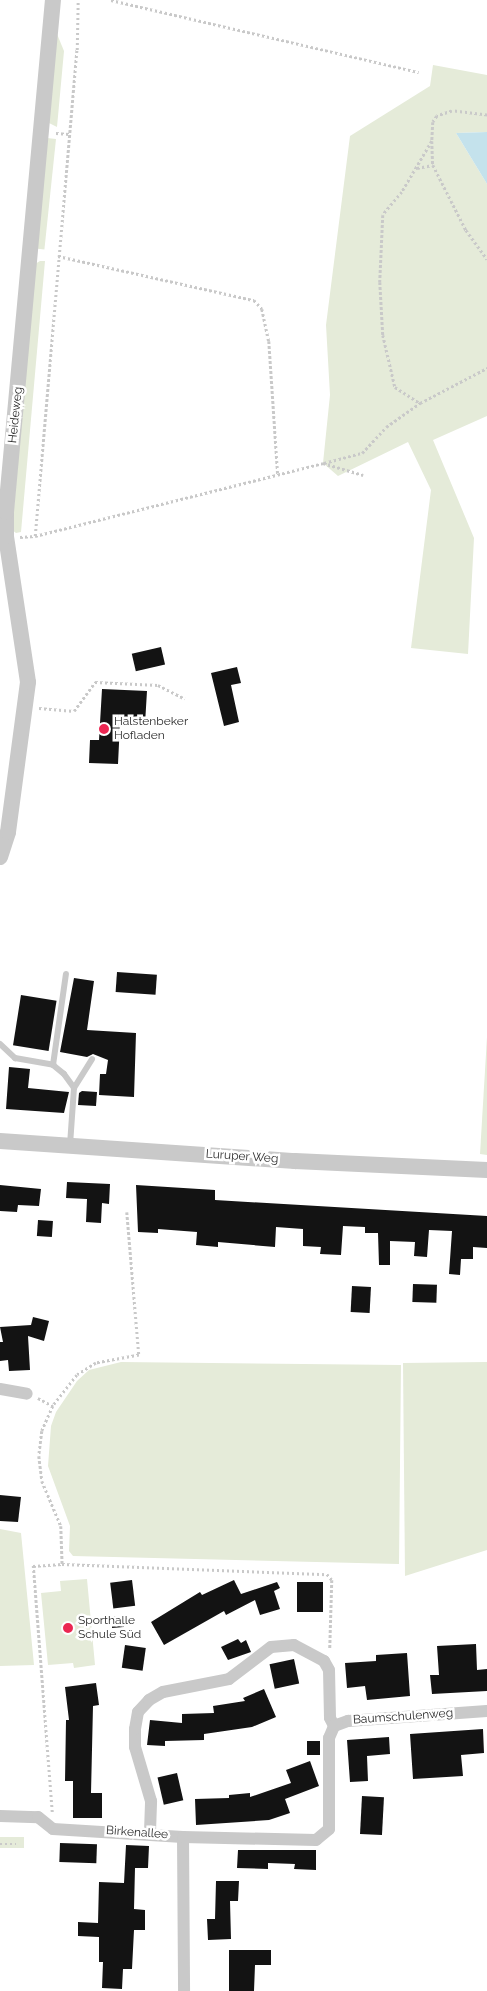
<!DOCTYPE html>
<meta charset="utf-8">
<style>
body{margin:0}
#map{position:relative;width:487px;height:1991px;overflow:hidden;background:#fff;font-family:Raleway,sans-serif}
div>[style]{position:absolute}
.green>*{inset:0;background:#e5ebd9;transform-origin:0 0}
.water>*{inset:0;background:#c4e2ec}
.building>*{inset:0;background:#131313;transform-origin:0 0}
.path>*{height:2.5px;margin-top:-1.25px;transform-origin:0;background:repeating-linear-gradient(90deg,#c9c9c9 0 2.5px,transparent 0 5px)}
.service>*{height:6px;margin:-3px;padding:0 3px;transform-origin:3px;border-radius:3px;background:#c9c9c9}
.minor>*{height:12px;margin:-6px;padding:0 6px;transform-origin:6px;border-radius:6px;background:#c9c9c9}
.tertiary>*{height:16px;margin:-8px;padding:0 8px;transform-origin:8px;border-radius:8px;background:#c9c9c9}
.dots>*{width:14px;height:14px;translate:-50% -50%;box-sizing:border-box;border:2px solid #fff;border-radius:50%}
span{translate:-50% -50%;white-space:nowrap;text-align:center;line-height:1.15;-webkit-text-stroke:5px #fff;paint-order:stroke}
.street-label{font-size:12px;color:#2c2c2c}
.poi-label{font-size:12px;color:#2c2c2c}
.left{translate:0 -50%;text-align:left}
</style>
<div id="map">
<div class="green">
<div style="clip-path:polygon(57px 34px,64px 51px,57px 127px,49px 123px)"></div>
<div style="clip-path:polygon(433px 65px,487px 75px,487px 132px,456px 133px,487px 184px,487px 416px,433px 440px,474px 538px,468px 654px,411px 648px,431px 490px,408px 442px,338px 476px,323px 463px,330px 395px,326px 325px,350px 136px,430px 86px)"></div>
<div style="left:56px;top:139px;width:111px;height:9px;rotate:96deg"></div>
<div style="clip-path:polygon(40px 261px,45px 261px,21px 532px,16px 533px,12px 530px,35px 264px)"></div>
<div style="clip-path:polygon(487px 1037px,487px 1155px,480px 1154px)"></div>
<div style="clip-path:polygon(121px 1362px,401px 1365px,399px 1564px,73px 1556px,69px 1551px,70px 1526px,48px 1466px,51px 1426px,56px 1412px,77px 1381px,89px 1370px)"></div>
<div style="clip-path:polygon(487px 1362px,487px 1550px,405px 1576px,403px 1363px)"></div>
<div style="clip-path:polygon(0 1529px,21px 1533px,34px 1665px,0 1666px)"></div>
<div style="clip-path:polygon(87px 1579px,95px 1665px,74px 1668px,73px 1663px,48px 1665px,41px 1593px,61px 1591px,60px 1581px)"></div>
<div style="left:0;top:1837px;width:24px;height:11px"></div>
</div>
<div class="water">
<div style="clip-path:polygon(487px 132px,487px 184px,456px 133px)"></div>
</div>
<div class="building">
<div style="left:161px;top:647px;width:18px;height:30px;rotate:77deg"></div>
<div style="clip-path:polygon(237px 667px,241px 683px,231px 685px,239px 722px,224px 726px,211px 673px)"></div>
<div style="clip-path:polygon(102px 689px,147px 691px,145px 724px,120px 723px,118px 764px,89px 763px,90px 740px,99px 740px)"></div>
<div style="left:117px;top:972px;width:40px;height:20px;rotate:4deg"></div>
<div style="clip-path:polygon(74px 978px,94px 981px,87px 1030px,136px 1033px,134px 1097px,99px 1095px,100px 1074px,106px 1074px,108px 1060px,93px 1054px,87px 1057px,60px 1052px)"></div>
<div style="left:21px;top:995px;width:36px;height:51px;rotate:9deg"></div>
<div style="clip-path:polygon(9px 1067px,30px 1069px,28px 1088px,69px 1092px,64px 1113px,6px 1109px)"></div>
<div style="clip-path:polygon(82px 1091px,97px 1092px,96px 1106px,78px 1105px,79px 1093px)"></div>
<div style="clip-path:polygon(67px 1182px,110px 1184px,109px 1204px,102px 1203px,101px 1223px,86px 1222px,87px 1199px,66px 1198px)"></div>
<div style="clip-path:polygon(0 1185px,41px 1189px,39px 1206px,18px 1205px,17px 1212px,0 1211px)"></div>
<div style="clip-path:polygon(136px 1185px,215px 1190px,215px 1200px,487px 1216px,487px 1248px,473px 1247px,473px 1259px,461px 1259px,460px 1275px,449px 1274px,452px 1231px,429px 1230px,427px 1257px,414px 1256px,415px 1242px,390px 1241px,390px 1265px,379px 1265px,378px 1233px,365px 1233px,365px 1227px,343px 1226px,341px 1255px,320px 1254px,321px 1247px,303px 1246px,303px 1229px,276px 1227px,275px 1247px,218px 1242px,218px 1247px,196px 1245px,197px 1232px,158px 1229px,158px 1233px,138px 1232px)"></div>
<div style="left:38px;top:1220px;width:15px;height:16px;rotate:4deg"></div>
<div style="left:413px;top:1284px;width:24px;height:18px;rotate:2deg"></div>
<div style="left:352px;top:1286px;width:19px;height:26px;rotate:3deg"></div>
<div style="clip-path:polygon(33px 1317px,49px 1321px,44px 1341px,28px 1336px,30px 1370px,9px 1371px,8px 1360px,0 1361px,0 1342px,3px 1342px,0 1327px,31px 1325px)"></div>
<div style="clip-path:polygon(0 1495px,21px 1497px,18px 1522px,0 1521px)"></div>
<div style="left:132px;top:1580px;width:26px;height:22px;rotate:83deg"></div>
<div style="clip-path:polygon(234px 1580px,241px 1594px,277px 1582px,280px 1588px,274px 1591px,280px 1609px,260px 1615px,255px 1600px,226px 1615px,224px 1611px,164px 1645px,151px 1622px,200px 1592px,202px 1595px)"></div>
<div style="left:297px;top:1582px;width:26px;height:30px"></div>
<div style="clip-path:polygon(112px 1616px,123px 1616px,124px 1627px,112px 1628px)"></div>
<div style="clip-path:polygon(238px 1639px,241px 1643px,246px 1640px,251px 1652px,228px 1660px,221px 1647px)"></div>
<div style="clip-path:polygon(476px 1644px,477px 1670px,487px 1669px,487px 1691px,432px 1694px,430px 1675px,439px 1675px,437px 1646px)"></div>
<div style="left:125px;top:1645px;width:21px;height:23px;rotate:8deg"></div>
<div style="clip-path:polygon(407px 1653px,410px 1696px,367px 1700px,365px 1686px,347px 1688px,345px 1663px,376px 1661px,376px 1655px)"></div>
<div style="left:294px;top:1659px;width:25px;height:25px;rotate:78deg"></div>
<div style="clip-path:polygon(96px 1683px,99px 1705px,93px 1706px,91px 1793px,102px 1793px,102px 1818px,73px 1818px,73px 1781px,65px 1781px,66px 1720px,69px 1720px,65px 1687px)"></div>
<div style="clip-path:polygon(264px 1689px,276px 1717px,252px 1727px,204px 1734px,204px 1740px,165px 1741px,165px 1746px,147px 1745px,150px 1720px,182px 1723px,182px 1714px,214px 1713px,213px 1706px,245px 1701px,243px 1698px)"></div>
<div style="clip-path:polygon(483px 1729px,484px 1753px,461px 1755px,463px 1776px,413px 1779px,410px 1734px)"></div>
<div style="clip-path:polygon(389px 1737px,390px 1754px,367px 1756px,368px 1781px,350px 1782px,347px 1740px)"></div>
<div style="left:307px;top:1741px;width:13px;height:14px"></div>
<div style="clip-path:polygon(310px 1761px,319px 1786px,285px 1799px,290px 1813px,269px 1820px,196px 1825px,195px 1799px,229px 1798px,229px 1795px,250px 1793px,250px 1797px,291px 1783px,286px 1770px)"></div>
<div style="left:177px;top:1773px;width:28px;height:20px;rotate:77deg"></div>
<div style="left:362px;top:1796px;width:22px;height:38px;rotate:3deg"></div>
<div style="left:60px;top:1843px;width:37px;height:19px;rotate:2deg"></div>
<div style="clip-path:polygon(126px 1845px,149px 1846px,148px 1868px,135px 1868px,134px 1909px,145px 1910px,145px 1930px,134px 1930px,132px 1969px,123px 1969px,122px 1989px,102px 1988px,103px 1962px,99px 1962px,99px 1937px,78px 1936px,78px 1922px,98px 1923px,99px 1882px,124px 1883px)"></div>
<div style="clip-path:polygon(238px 1850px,316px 1850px,316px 1870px,294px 1869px,295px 1864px,268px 1863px,268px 1869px,237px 1868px)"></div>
<div style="clip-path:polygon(216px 1881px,239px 1881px,238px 1901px,230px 1901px,231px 1939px,208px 1940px,207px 1919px,215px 1919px)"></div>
<div style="clip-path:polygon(229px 1950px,271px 1950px,271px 1965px,255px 1965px,254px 1991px,229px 1991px)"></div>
</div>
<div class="path">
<div style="left:111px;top:0;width:316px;rotate:13.2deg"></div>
<div style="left:487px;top:115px;width:35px;rotate:-173deg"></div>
<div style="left:452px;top:111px;width:16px;rotate:162deg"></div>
<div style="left:437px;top:116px;width:7px;rotate:124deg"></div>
<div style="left:433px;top:122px;width:19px;rotate:93deg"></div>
<div style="left:432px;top:141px;width:24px;rotate:88deg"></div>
<div style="left:433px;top:165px;width:73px;rotate:63.1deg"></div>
<div style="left:466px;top:230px;width:36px;rotate:54deg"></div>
<div style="left:56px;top:133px;width:13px;rotate:4deg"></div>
<div style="left:432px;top:141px;width:59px;rotate:120.5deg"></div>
<div style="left:402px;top:192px;width:30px;rotate:130deg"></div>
<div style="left:383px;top:215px;width:67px;rotate:92.6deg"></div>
<div style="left:380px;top:282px;width:53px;rotate:86.8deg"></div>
<div style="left:383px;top:335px;width:53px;rotate:77deg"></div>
<div style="left:395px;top:387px;width:30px;rotate:33deg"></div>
<div style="left:420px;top:403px;width:76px;rotate:-27.6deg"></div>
<div style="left:417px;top:168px;width:16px;rotate:-11deg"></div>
<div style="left:58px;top:256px;width:201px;rotate:12.7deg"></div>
<div style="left:254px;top:300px;width:12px;rotate:48deg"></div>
<div style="left:262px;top:309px;width:33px;rotate:78deg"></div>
<div style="left:269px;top:341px;width:134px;rotate:86.2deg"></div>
<div style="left:324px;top:463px;width:39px;rotate:-15deg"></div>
<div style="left:362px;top:453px;width:35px;rotate:-47deg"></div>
<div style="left:386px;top:427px;width:42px;rotate:-35.2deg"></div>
<div style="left:35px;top:536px;width:488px;rotate:-85.1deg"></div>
<div style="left:77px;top:50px;width:50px;rotate:-88.9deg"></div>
<div style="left:20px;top:537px;width:15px;rotate:-4deg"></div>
<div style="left:35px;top:536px;width:297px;rotate:-14.2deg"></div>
<div style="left:323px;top:463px;width:42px;rotate:16.7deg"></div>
<div style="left:39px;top:708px;width:35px;rotate:5deg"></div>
<div style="left:74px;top:711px;width:36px;rotate:-54deg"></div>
<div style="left:95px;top:682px;width:63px;rotate:2.7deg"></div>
<div style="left:158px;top:685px;width:30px;rotate:27deg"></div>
<div style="left:127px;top:1212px;width:144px;rotate:85.2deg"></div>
<div style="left:139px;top:1355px;width:44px;rotate:169.5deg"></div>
<div style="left:96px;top:1363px;width:22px;rotate:148deg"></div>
<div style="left:77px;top:1375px;width:39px;rotate:128deg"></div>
<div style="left:53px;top:1406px;width:27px;rotate:114deg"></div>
<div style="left:42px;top:1431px;width:25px;rotate:97deg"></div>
<div style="left:39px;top:1456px;width:25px;rotate:83deg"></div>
<div style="left:42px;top:1481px;width:49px;rotate:67.1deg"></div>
<div style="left:61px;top:1526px;width:38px;rotate:88deg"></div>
<div style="left:62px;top:1564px;width:265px;rotate:2.2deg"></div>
<div style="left:327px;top:1574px;width:8px;rotate:50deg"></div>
<div style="left:332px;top:1580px;width:69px;rotate:91.7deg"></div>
<div style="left:38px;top:1398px;width:17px;rotate:28deg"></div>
<div style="left:52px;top:1812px;width:247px;rotate:-94.4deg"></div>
<div style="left:33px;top:1566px;width:29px;rotate:-4deg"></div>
<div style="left:0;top:1844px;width:16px"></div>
</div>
<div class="service">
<div style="left:0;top:1044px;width:21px;rotate:43deg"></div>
<div style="left:15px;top:1058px;width:39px;rotate:10deg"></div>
<div style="left:53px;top:1065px;width:14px;rotate:39deg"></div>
<div style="left:64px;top:1074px;width:17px;rotate:54deg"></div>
<div style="left:53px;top:1065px;width:92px;rotate:-81.9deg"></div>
<div style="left:70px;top:1145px;width:57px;rotate:-86deg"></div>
<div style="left:74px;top:1088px;width:34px;rotate:-58deg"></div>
</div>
<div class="minor">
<div style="left:0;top:1389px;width:27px;rotate:10deg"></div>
<div style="left:0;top:1816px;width:38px;rotate:2deg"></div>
<div style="left:38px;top:1817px;width:19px;rotate:39deg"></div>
<div style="left:53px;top:1829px;width:130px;rotate:3.5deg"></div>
<div style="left:183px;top:1837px;width:154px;rotate:89.6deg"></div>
<div style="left:150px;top:1832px;width:31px;rotate:-88deg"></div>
<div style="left:151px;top:1801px;width:56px;rotate:-106.5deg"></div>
<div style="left:135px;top:1747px;width:18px;rotate:-90deg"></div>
<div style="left:135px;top:1729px;width:17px;rotate:-80deg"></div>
<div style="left:138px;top:1712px;width:16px;rotate:-47deg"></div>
<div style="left:149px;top:1700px;width:16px;rotate:-30deg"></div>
<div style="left:163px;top:1692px;width:67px;rotate:-11.1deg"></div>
<div style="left:229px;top:1679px;width:53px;rotate:-37.3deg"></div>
<div style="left:271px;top:1647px;width:23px;rotate:-5deg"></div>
<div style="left:294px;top:1645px;width:34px;rotate:28deg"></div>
<div style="left:324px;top:1661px;width:10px;rotate:61deg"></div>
<div style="left:329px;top:1670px;width:48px;rotate:88.8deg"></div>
<div style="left:330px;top:1718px;width:9px;rotate:63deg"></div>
<div style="left:183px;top:1837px;width:133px;rotate:1.3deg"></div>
<div style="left:316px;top:1840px;width:17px;rotate:-40deg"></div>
<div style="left:329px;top:1829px;width:91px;rotate:-90deg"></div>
<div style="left:329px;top:1738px;width:13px;rotate:-67deg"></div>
<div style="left:334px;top:1726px;width:15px;rotate:-20deg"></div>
<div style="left:348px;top:1721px;width:139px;rotate:-4.1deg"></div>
</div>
<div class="tertiary">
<div style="left:0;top:857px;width:26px;rotate:-72deg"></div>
<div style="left:8px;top:832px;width:151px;rotate:-82.4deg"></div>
<div style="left:28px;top:682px;width:148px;rotate:-98.6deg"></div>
<div style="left:6px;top:536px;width:24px;rotate:-90deg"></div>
<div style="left:6px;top:512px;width:514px;rotate:-84.76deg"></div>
<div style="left:0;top:1141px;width:296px;rotate:3.9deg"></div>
<div style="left:295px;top:1161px;width:192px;rotate:2.7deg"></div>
</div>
<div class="dots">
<div style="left:104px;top:729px;background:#eb2752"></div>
<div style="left:68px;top:1628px;background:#eb2752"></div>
</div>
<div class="street-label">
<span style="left:16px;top:415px;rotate:-84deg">Heideweg</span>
<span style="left:242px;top:1157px;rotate:4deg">Luruper Weg</span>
<span style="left:403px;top:1717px;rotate:-4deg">Baumschulenweg</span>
<span style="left:137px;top:1833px;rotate:4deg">Birkenallee</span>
</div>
<div class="poi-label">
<span class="left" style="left:114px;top:729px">Halstenbeker<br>Hofladen</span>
<span class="left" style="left:78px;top:1628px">Sporthalle<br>Schule Süd</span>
</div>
</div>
